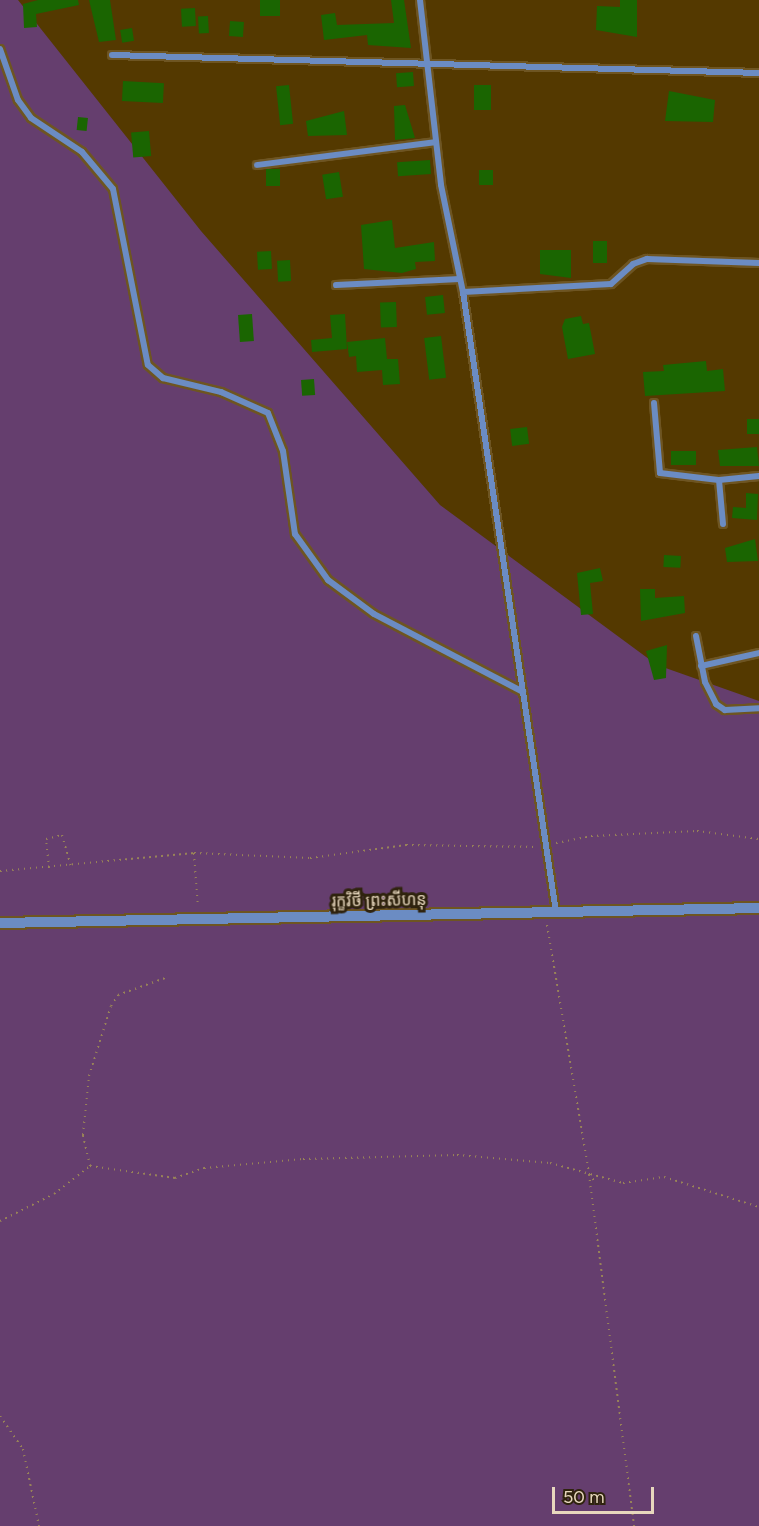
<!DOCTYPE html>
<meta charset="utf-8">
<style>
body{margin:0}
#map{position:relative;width:759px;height:1526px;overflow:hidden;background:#543900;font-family:Figtree,"Noto Sans Khmer",sans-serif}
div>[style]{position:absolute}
.green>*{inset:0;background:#653e6e}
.building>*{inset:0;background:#1a6501;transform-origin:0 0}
.path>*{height:2px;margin-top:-1px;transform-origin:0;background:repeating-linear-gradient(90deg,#988258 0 1.5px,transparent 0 6px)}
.roads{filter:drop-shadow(2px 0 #6e5522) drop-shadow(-2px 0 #6e5522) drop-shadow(0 2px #6e5522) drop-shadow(0 -2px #6e5522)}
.minor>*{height:6px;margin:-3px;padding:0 3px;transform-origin:3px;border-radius:3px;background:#6b8cc3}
.tertiary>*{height:10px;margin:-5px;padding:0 5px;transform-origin:5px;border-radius:5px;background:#6b8cc3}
span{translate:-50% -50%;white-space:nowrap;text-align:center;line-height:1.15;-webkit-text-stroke:6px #2f230e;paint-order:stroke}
.street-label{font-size:16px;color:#e7d7bd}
.scale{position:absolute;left:552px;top:1487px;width:102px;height:27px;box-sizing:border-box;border:3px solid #e7d7bd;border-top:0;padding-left:8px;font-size:18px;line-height:21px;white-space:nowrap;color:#e7d7bd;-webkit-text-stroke:4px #2f230e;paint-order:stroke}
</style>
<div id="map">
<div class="green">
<div style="clip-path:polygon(0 0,18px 0,201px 231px,440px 505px,657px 665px,759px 701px,759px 1526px,0 1526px)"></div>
</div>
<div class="building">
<div style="clip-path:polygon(38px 0,78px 0,79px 5px,36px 14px,37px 27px,24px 28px,23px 4px)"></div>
<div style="clip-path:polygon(89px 0,110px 0,116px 40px,99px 42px)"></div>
<div style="left:260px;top:0;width:20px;height:16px"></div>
<div style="clip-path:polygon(391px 0,404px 0,411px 48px,368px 45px,367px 35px,324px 40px,321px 15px,335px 13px,337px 25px,394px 23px)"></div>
<div style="clip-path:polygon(620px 0,637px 0,637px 37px,596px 30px,597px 6px,620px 7px)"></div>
<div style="left:195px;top:8px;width:18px;height:14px;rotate:87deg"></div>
<div style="left:208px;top:16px;width:17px;height:10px;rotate:87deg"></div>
<div style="left:230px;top:21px;width:14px;height:15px;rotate:4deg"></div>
<div style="left:132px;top:28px;width:13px;height:12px;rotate:81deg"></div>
<div style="left:413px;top:72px;width:14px;height:17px;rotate:86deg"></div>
<div style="left:123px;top:81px;width:41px;height:20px;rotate:3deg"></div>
<div style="left:289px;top:85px;width:39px;height:13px;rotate:84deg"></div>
<div style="left:474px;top:85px;width:17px;height:25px"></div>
<div style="clip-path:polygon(669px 91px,715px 100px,713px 122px,665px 121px)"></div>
<div style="clip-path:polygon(405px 105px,415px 138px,395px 140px,394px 106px)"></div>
<div style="clip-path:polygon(344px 111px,347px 135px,308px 136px,306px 121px)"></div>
<div style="left:78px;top:117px;width:10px;height:13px;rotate:6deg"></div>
<div style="left:149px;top:131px;width:25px;height:18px;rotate:85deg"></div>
<div style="left:430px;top:160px;width:14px;height:33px;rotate:86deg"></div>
<div style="left:266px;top:169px;width:14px;height:17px"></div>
<div style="left:479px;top:170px;width:14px;height:15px"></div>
<div style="left:339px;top:172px;width:25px;height:17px;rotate:81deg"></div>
<div style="clip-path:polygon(392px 220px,395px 248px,434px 242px,435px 261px,415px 262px,416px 269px,402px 273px,364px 269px,361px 225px)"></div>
<div style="left:593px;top:241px;width:14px;height:22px"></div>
<div style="clip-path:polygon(540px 250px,571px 250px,571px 278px,540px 274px)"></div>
<div style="left:271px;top:251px;width:18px;height:14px;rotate:87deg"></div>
<div style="left:290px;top:260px;width:21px;height:13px;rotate:87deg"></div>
<div style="left:443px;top:295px;width:18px;height:18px;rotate:84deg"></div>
<div style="left:396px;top:302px;width:25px;height:16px;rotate:88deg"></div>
<div style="left:252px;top:314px;width:27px;height:14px;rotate:86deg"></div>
<div style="clip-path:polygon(345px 314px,347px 349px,312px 352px,311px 340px,332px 338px,330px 315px)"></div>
<div style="clip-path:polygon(581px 316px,583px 324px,589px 323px,595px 354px,568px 359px,562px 327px,565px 319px)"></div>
<div style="left:441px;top:336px;width:42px;height:17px;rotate:83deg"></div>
<div style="clip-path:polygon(385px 338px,387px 359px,398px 359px,400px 384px,383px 385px,382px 370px,357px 372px,356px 356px,349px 357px,347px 342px)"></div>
<div style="clip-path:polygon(706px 361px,707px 371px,723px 369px,725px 391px,645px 396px,643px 372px,664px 371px,663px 365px)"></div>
<div style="left:314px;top:379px;width:16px;height:13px;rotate:86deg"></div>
<div style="left:759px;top:419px;width:15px;height:12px;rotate:90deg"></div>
<div style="left:527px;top:427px;width:17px;height:17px;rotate:83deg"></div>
<div style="clip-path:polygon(757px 447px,759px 466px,720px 466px,718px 450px)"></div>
<div style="left:671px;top:451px;width:25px;height:14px"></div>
<div style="clip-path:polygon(746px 493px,758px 494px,757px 520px,732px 518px,733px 507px,746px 508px)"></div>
<div style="clip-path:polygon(755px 539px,758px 561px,727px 562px,725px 548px)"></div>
<div style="left:664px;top:555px;width:17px;height:12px;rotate:3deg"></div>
<div style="clip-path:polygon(600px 568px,603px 581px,590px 583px,593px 614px,581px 615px,577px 573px)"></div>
<div style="clip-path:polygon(640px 589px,655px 589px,655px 598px,684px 596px,685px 613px,641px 621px)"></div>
<div style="clip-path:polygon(667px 645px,666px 678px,654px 680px,646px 651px)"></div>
</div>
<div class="path">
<div style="left:556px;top:843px;width:36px;rotate:-11deg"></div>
<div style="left:591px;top:836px;width:106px;rotate:-2.7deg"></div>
<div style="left:697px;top:831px;width:63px;rotate:7.4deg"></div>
<div style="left:194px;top:853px;width:54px;rotate:85.8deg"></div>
<div style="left:49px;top:868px;width:29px;rotate:-96deg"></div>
<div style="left:46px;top:839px;width:16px;rotate:-14deg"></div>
<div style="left:62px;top:835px;width:32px;rotate:74deg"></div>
<div style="left:0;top:871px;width:195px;rotate:-5.3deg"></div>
<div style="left:194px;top:853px;width:116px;rotate:2.5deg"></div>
<div style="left:310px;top:858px;width:97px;rotate:-7.7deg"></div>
<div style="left:406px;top:845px;width:130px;rotate:0.9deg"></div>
<div style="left:547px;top:925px;width:253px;rotate:80.4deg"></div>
<div style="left:589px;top:1174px;width:11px;rotate:52deg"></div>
<div style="left:90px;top:1166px;width:32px;rotate:-103deg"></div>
<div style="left:83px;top:1135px;width:59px;rotate:-84.2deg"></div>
<div style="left:89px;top:1076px;width:73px;rotate:-72.6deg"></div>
<div style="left:111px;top:1006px;width:13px;rotate:-58deg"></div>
<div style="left:118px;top:995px;width:53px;rotate:-19.8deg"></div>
<div style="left:589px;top:1174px;width:355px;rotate:82.7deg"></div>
<div style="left:0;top:1221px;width:60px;rotate:-26.6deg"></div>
<div style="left:54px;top:1194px;width:46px;rotate:-37.9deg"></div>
<div style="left:90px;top:1166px;width:86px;rotate:8deg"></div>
<div style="left:175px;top:1178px;width:31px;rotate:-19deg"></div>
<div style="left:204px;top:1168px;width:99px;rotate:-5.2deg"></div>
<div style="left:303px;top:1159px;width:154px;rotate:-1.5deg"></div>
<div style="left:457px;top:1155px;width:93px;rotate:4.9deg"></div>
<div style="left:550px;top:1163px;width:76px;rotate:15.3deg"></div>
<div style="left:623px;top:1183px;width:41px;rotate:-8.3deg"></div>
<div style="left:664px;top:1177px;width:100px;rotate:17.5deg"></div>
<div style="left:0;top:1416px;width:40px;rotate:55.1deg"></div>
<div style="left:23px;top:1449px;width:79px;rotate:78.3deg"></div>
</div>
<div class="roads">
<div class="minor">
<div style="left:420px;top:0;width:186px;rotate:83.5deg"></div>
<div style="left:441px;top:185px;width:109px;rotate:78.4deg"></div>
<div style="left:463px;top:292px;width:627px;rotate:81.47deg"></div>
<div style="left:0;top:49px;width:54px;rotate:70.6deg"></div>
<div style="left:18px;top:100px;width:22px;rotate:54deg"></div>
<div style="left:31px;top:118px;width:61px;rotate:33.7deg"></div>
<div style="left:82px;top:152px;width:48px;rotate:50deg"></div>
<div style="left:113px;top:189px;width:179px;rotate:78.8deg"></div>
<div style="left:148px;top:365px;width:20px;rotate:41deg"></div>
<div style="left:163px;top:378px;width:60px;rotate:13.6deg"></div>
<div style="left:221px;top:392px;width:51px;rotate:24.1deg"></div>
<div style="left:268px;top:413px;width:41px;rotate:68.5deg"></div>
<div style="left:283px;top:451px;width:84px;rotate:81.8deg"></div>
<div style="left:295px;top:534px;width:57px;rotate:54.3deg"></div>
<div style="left:328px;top:580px;width:57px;rotate:36.5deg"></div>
<div style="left:374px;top:614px;width:168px;rotate:27.6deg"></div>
<div style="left:112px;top:55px;width:647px;rotate:1.59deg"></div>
<div style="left:257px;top:165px;width:180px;rotate:-7.3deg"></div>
<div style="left:336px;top:285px;width:124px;rotate:-2.8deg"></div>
<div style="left:463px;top:292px;width:148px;rotate:-3.1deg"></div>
<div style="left:611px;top:284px;width:30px;rotate:-42deg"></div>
<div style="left:633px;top:264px;width:15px;rotate:-20deg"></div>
<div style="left:647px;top:259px;width:112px;rotate:2deg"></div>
<div style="left:654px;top:403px;width:70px;rotate:85.1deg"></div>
<div style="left:660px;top:473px;width:59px;rotate:6.8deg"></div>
<div style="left:723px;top:524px;width:44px;rotate:-95.2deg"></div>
<div style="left:719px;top:480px;width:40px;rotate:-5.7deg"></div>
<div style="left:696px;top:636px;width:47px;rotate:78.9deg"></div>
<div style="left:705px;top:682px;width:25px;rotate:63deg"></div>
<div style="left:716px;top:704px;width:11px;rotate:34deg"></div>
<div style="left:725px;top:710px;width:34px;rotate:-3deg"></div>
<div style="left:701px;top:666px;width:59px;rotate:-12.6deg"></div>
</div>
<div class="tertiary">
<div style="left:0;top:923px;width:759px;rotate:-1.13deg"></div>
</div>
</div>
<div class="street-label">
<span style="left:379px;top:901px;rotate:-1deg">រុក្ខវិថី ព្រះសីហនុ</span>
</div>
<div class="scale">50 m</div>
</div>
